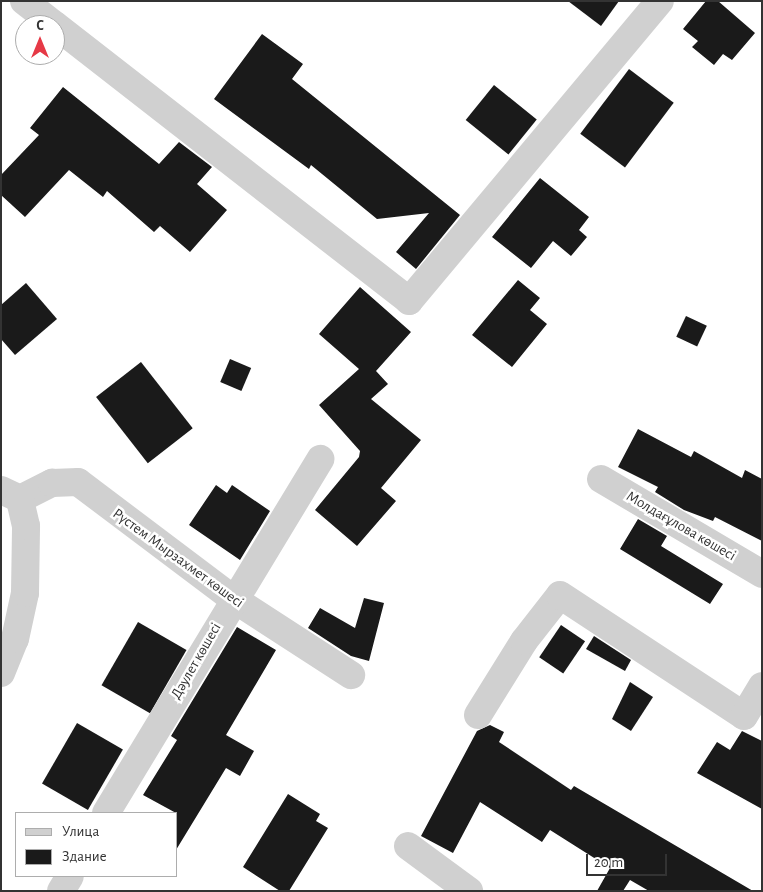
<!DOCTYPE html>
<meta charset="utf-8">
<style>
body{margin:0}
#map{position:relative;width:763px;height:892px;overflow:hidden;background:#fff;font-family:"Alegreya Sans",sans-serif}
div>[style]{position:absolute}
.building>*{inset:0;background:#1a1a1a;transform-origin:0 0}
.minor>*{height:28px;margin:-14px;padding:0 14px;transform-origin:14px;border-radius:14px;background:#d0d0d0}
span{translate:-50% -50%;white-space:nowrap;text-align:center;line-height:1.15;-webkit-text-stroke:5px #fff;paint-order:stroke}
.street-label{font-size:15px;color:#333}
.frame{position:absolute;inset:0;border:2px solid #333;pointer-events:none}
.legend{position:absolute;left:15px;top:812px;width:162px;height:65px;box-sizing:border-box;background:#fff;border:1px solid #adadad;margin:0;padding:6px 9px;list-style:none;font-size:15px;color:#333}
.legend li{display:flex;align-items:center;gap:10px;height:25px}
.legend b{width:25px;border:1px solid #adadad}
.north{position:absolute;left:15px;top:15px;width:50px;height:50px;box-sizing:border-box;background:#fff;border:1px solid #adadad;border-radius:50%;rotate:0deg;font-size:14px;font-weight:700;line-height:20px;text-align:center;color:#333}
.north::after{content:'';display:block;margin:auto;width:18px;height:22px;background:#e63946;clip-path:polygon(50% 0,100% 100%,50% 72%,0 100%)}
.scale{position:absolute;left:586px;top:854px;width:81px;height:22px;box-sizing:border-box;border:2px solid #333;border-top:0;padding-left:6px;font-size:15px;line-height:18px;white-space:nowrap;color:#333;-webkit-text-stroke:4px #fff;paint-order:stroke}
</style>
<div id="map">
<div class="building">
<div style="clip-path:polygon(568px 1px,619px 1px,601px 26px)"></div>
<div style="clip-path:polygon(706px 1px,718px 1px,755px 33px,732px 60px,723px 54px,714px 65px,692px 47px,698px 41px,683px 29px)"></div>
<div style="clip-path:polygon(262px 34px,303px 64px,292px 79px,460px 215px,416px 269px,396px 252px,429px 213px,377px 219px,311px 165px,309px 169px,214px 99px)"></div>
<div style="left:629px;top:69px;width:56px;height:81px;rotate:37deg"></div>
<div style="left:494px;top:85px;width:55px;height:45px;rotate:39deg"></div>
<div style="clip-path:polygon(63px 87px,159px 164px,179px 142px,212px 167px,197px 184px,227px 210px,190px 252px,160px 226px,154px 232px,107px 191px,103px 197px,69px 170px,25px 217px,1px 195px,1px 175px,39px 135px,30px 128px)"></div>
<div style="clip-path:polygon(540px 178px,589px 217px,579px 230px,587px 237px,571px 256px,553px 241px,531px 268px,492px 237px)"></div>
<div style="clip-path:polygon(518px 280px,540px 298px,530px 310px,547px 324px,512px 367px,472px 335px)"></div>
<div style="clip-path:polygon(26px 283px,57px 319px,15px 355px,1px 339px,1px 305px)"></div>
<div style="clip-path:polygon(360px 287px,411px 332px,376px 371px,388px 384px,371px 399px,421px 440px,381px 488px,396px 501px,357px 546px,315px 510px,359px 457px,360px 451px,319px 405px,359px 369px,319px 334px)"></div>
<div style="left:686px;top:316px;width:23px;height:23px;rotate:25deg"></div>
<div style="left:230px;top:359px;width:23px;height:25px;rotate:23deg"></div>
<div style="left:141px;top:362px;width:84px;height:57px;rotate:52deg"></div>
<div style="clip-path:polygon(638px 429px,691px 457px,694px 451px,742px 478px,745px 470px,762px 479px,762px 541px,715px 517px,713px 521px,684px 510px,655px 492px,658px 487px,618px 467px)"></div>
<div style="clip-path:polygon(216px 485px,227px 493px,232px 485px,270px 511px,240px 560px,189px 525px)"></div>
<div style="clip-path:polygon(638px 519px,667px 536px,661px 546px,723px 584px,710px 604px,620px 549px)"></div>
<div style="clip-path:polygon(364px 598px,384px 603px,369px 661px,351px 656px,308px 628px,320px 608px,355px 628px)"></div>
<div style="left:138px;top:622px;width:56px;height:73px;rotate:30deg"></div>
<div style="left:561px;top:625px;width:29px;height:39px;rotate:34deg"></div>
<div style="clip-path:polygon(237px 627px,276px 650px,226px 735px,254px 751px,240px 776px,226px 768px,176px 850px,176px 813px,143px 795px,177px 740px,171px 736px)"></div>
<div style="clip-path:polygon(594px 636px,631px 660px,625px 671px,586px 649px)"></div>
<div style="clip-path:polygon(630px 682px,653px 697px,631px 731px,612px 719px)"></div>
<div style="left:77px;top:723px;width:53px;height:70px;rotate:30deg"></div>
<div style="clip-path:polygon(490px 725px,504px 732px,499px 742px,571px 790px,574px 786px,753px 891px,649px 891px,630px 880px,623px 891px,597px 891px,610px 868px,550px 830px,542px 842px,480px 802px,453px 853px,421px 836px,477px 731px)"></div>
<div style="clip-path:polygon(742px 731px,762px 741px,762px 809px,697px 773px,717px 742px,730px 750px)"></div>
<div style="clip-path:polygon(288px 794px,320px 814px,316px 821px,328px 828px,289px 891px,280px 891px,243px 867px)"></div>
</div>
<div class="minor">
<div style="left:24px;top:1px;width:39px;rotate:38deg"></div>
<div style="left:55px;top:25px;width:449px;rotate:37.9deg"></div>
<div style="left:409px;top:301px;width:391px;rotate:-50.1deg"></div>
<div style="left:601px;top:479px;width:187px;rotate:30.5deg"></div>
<div style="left:1px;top:490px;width:21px;rotate:25deg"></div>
<div style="left:20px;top:499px;width:36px;rotate:-27deg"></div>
<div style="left:52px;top:483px;width:26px;rotate:-2deg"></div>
<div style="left:78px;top:482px;width:193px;rotate:37deg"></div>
<div style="left:232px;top:598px;width:142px;rotate:32.9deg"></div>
<div style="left:1px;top:673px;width:37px;rotate:-68deg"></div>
<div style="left:15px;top:639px;width:47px;rotate:-77.7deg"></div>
<div style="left:25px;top:593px;width:67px;rotate:-89.1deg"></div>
<div style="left:26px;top:526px;width:28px;rotate:-103deg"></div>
<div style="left:478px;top:715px;width:87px;rotate:-58.1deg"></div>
<div style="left:524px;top:641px;width:58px;rotate:-52deg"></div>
<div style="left:560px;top:595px;width:220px;rotate:33.3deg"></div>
<div style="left:744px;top:716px;width:35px;rotate:-59deg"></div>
<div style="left:106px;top:813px;width:414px;rotate:-58.8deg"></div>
<div style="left:408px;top:846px;width:76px;rotate:36.4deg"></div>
<div style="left:61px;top:891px;width:17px;rotate:-59deg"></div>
</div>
<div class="street-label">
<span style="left:681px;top:526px;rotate:30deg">Молдағұлова көшесі</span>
<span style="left:178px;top:558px;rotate:36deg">Рүстем Мырзахмет көшесі</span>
<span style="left:196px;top:661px;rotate:-60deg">Дәулет көшесі</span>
</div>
<div class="frame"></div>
<ul class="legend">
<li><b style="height:6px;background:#d0d0d0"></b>Улица</li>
<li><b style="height:14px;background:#1a1a1a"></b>Здание</li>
</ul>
<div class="north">С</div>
<div class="scale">20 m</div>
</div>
